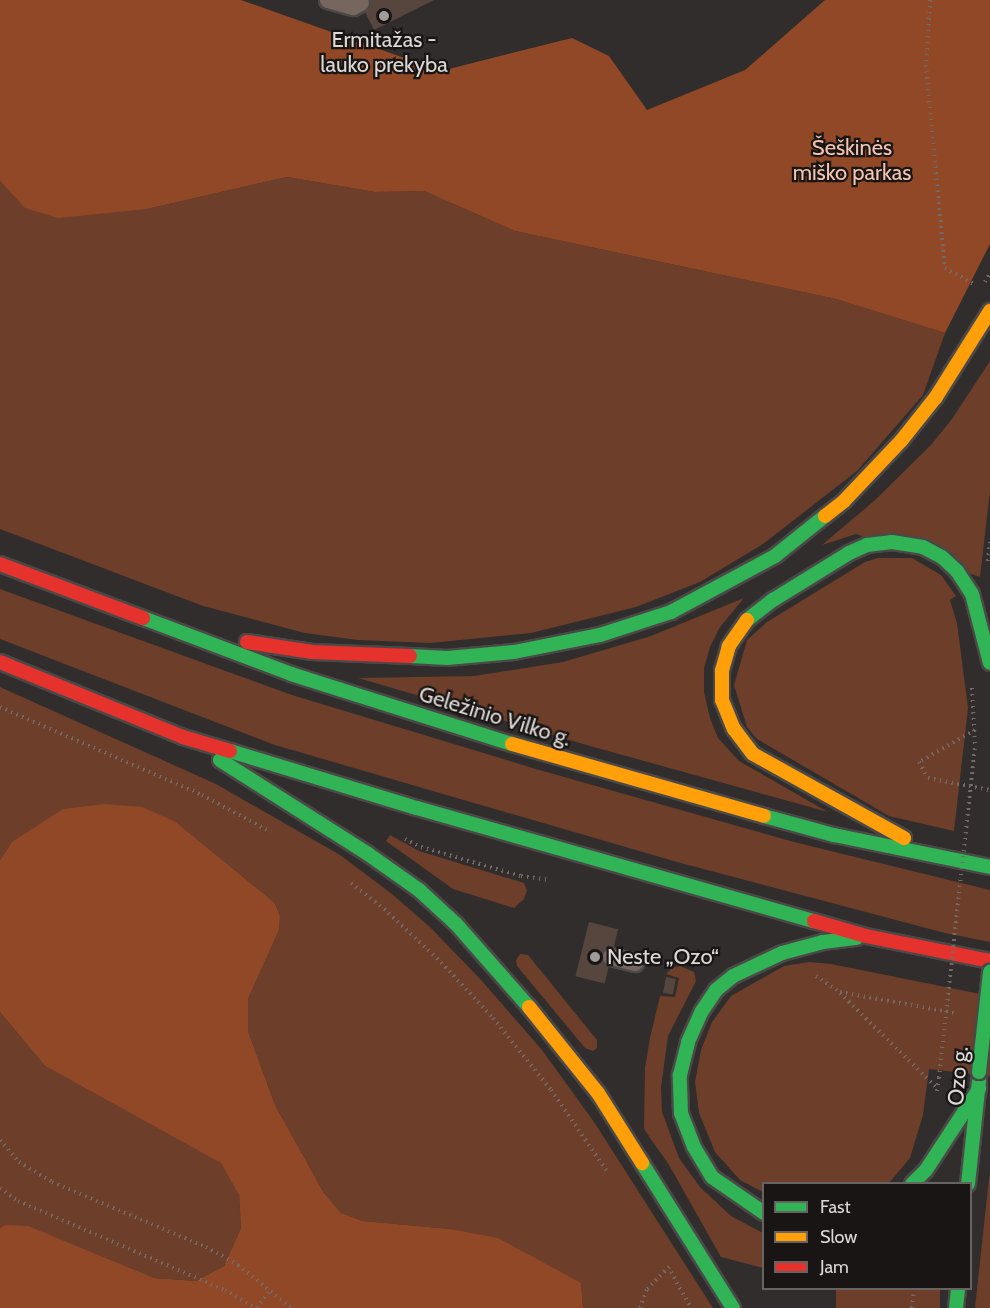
<!DOCTYPE html>
<meta charset="utf-8">
<style>
body{margin:0}
#map{position:relative;width:990px;height:1308px;overflow:hidden;background:#302d2c;font-family:Cabin,sans-serif}
div>[style]{position:absolute}
.green>*{inset:0;background:#6d3e29;transform-origin:0 0}
.forest>*{inset:0;background:#914826}
.building>*{inset:0;background:#56463e;transform-origin:0 0}
.path>*{height:4px;margin-top:-2px;transform-origin:0;background:repeating-linear-gradient(90deg,#746964 0 1.5px,transparent 0 6px)}
.roads{filter:drop-shadow(2px 0 #4b4848) drop-shadow(-2px 0 #4b4848) drop-shadow(0 2px #4b4848) drop-shadow(0 -2px #4b4848)}
.lane>*{height:16px;margin:-8px;padding:0 8px;transform-origin:8px;border-radius:8px;background:#77665e}
.fast>*{height:14px;margin:-7px;padding:0 7px;transform-origin:7px;border-radius:7px;background:#30b455}
.slow>*{height:14px;margin:-7px;padding:0 7px;transform-origin:7px;border-radius:7px;background:#ff9f0a}
.jam>*{height:14px;margin:-7px;padding:0 7px;transform-origin:7px;border-radius:7px;background:#e5322d}
.path-bridge>*{height:4px;margin-top:-2px;transform-origin:0;background:repeating-linear-gradient(90deg,#746964 0 1.5px,transparent 0 6px)}
.bridges{filter:drop-shadow(2px 0 #4b4848) drop-shadow(-2px 0 #4b4848) drop-shadow(0 2px #4b4848) drop-shadow(0 -2px #4b4848)}
.fast-bridge>*{height:14px;margin:-7px;padding:0 7px;transform-origin:7px;border-radius:7px;background:#30b455}
.dots>*{width:16px;height:16px;translate:-50% -50%;box-sizing:border-box;border:3px solid #181514;border-radius:50%}
span{translate:-50% -50%;white-space:nowrap;text-align:center;line-height:1.15;-webkit-text-stroke:4.5px #181514;paint-order:stroke}
.poi-label{font-size:22px;color:#dcd8d6}
.left{translate:0 -50%;text-align:left}
.park-label{font-size:22px;color:#f4c4b0}
.street-label{font-size:22px;color:#dcd8d6}
.legend{position:absolute;left:762px;top:1182px;width:210px;height:108px;box-sizing:border-box;background:#181514;border:2px solid #666362;margin:0;padding:8px 10px;list-style:none;font-size:18px;color:#dcd8d6}
.legend li{display:flex;align-items:center;gap:12px;height:30px}
.legend b{width:30px;border:2px solid #666362}
</style>
<div id="map">
<div class="green">
<div style="clip-path:polygon(287px 177px,375px 192px,424px 191px,515px 231px,836px 299px,945px 333px,923px 395px,857px 471px,763px 544px,700px 582px,636px 607px,531px 633px,431px 643px,358px 640px,305px 633px,203px 606px,0 529px,0 181px,25px 207px,147px 209px)"></div>
<div style="clip-path:polygon(990px 361px,990px 491px,980px 577px,856px 534px,822px 545px,874px 501px,931px 445px,952px 419px)"></div>
<div style="clip-path:polygon(878px 558px,912px 558px,941px 575px,956px 596px,950px 600px,957px 623px,968px 708px,954px 831px,889px 816px,757px 739px,747px 727px,734px 685px,747px 640px,767px 622px,865px 562px)"></div>
<div style="clip-path:polygon(0 589px,292px 695px,536px 769px,794px 842px,990px 890px,990px 942px,945px 933px,677px 862px,275px 745px,0 639px)"></div>
<div style="clip-path:polygon(744px 598px,720px 627px,710px 647px,704px 668px,704px 692px,710px 718px,718px 738px,739px 761px,828px 812px,590px 746px,358px 678px,474px 676px,563px 662px,651px 636px)"></div>
<div style="clip-path:polygon(0 687px,216px 784px,340px 855px,392px 894px,431px 928px,482px 981px,542px 1050px,594px 1122px,713px 1308px,583px 1308px,581px 1283px,450px 1229px,363px 1221px,341px 1213px,324px 1193px,275px 1105px,248px 1031px,248px 999px,279px 930px,280px 916px,275px 903px,176px 822px,12px 842px,0 860px)"></div>
<div style="clip-path:polygon(390px 835px,419px 851px,524px 883px,527px 890px,524px 899px,514px 908px,453px 889px,386px 841px)"></div>
<div style="clip-path:polygon(520px 954px,528px 955px,597px 1040px,597px 1048px,593px 1051px,585px 1048px,517px 966px,516px 960px)"></div>
<div style="clip-path:polygon(809px 962px,831px 964px,990px 996px,990px 1076px,929px 1069px,923px 1115px,910px 1158px,889px 1183px,764px 1184px,763px 1192px,740px 1180px,715px 1152px,699px 1113px,695px 1082px,701px 1050px,712px 1022px,731px 996px,784px 966px)"></div>
<div style="clip-path:polygon(680px 966px,694px 972px,696px 981px,668px 1036px,661px 1087px,662px 1112px,679px 1158px,700px 1187px,731px 1216px,763px 1233px,763px 1268px,721px 1257px,669px 1165px,644px 1129px,645px 1068px,650px 1038px,660px 996px,675px 997px,679px 978px,666px 974px,672px 968px)"></div>
<div style="clip-path:polygon(0 1012px,45px 1066px,222px 1163px,239px 1195px,241px 1228px,224px 1266px,196px 1281px,154px 1278px,5px 1225px,0 1228px)"></div>
<div style="clip-path:polygon(990px 1171px,990px 1308px,975px 1308px,986px 1206px)"></div>
<div style="left:836px;top:1289px;width:104px;height:22px"></div>
</div>
<div class="forest">
<div style="clip-path:polygon(0 0,241px 0,441px 71px,572px 38px,609px 56px,647px 110px,745px 70px,825px 0,990px 0,990px 244px,945px 333px,836px 299px,515px 231px,424px 191px,375px 192px,287px 177px,147px 209px,58px 218px,25px 208px,0 181px)"></div>
<div style="clip-path:polygon(105px 804px,142px 807px,176px 822px,275px 903px,280px 916px,279px 930px,248px 999px,248px 1031px,275px 1105px,324px 1193px,341px 1213px,363px 1221px,450px 1229px,498px 1238px,581px 1283px,583px 1308px,0 1308px,0 1228px,5px 1225px,28px 1226px,154px 1278px,196px 1281px,224px 1266px,241px 1228px,239px 1195px,221px 1163px,45px 1066px,0 1012px,0 860px,12px 842px,63px 809px)"></div>
</div>
<div class="building">
<div style="clip-path:polygon(359px 0,434px 0,374px 30px)"></div>
<div style="left:589px;top:922px;width:30px;height:56px;rotate:14deg"></div>
<div style="left:666px;top:977px;width:10px;height:16px;rotate:11deg"></div>
</div>
<div class="path">
<div style="left:930px;top:0;width:65px;rotate:93.5deg"></div>
<div style="left:926px;top:65px;width:204px;rotate:84.7deg"></div>
<div style="left:945px;top:268px;width:33px;rotate:29deg"></div>
<div style="left:985px;top:282px;width:10px;rotate:-61deg"></div>
<div style="left:988px;top:561px;width:19px;rotate:-84deg"></div>
<div style="left:972px;top:688px;width:56px;rotate:86.9deg"></div>
<div style="left:0;top:707px;width:220px;rotate:23.5deg"></div>
<div style="left:202px;top:795px;width:78px;rotate:28.2deg"></div>
<div style="left:975px;top:730px;width:64px;rotate:150.3deg"></div>
<div style="left:919px;top:762px;width:18px;rotate:61deg"></div>
<div style="left:928px;top:778px;width:63px;rotate:11deg"></div>
<div style="left:405px;top:839px;width:18px;rotate:27deg"></div>
<div style="left:421px;top:847px;width:104px;rotate:16.2deg"></div>
<div style="left:521px;top:876px;width:29px;rotate:8deg"></div>
<div style="left:351px;top:883px;width:42px;rotate:38.2deg"></div>
<div style="left:384px;top:909px;width:72px;rotate:42.8deg"></div>
<div style="left:437px;top:958px;width:82px;rotate:47deg"></div>
<div style="left:493px;top:1018px;width:92px;rotate:51.1deg"></div>
<div style="left:551px;top:1090px;width:102px;rotate:55.4deg"></div>
<div style="left:816px;top:976px;width:29px;rotate:34deg"></div>
<div style="left:840px;top:992px;width:117px;rotate:10.3deg"></div>
<div style="left:840px;top:993px;width:137px;rotate:44.4deg"></div>
<div style="left:937px;top:1091px;width:13px;rotate:-81deg"></div>
<div style="left:0;top:1140px;width:29px;rotate:49deg"></div>
<div style="left:19px;top:1162px;width:39px;rotate:31deg"></div>
<div style="left:52px;top:1182px;width:167px;rotate:22.9deg"></div>
<div style="left:206px;top:1247px;width:37px;rotate:29deg"></div>
<div style="left:238px;top:1265px;width:68px;rotate:39.1deg"></div>
<div style="left:0;top:1188px;width:22px;rotate:36deg"></div>
<div style="left:18px;top:1201px;width:225px;rotate:23.3deg"></div>
<div style="left:225px;top:1290px;width:35px;rotate:31deg"></div>
<div style="left:671px;top:1272px;width:41px;rotate:60.9deg"></div>
<div style="left:257px;top:1308px;width:21px;rotate:-55deg"></div>
<div style="left:640px;top:1308px;width:20px;rotate:-70deg"></div>
<div style="left:647px;top:1289px;width:33px;rotate:-45deg"></div>
<div style="left:912px;top:1308px;width:20px;rotate:-84deg"></div>
</div>
<div class="roads">
<div class="lane">
<div style="left:328px;top:0;width:26px;rotate:16deg"></div>
<div style="left:353px;top:7px;width:9px;rotate:-27deg"></div>
<div style="left:611px;top:957px;width:25px;rotate:14deg"></div>
</div>
<div class="fast">
<div style="left:143px;top:618px;width:158px;rotate:20.7deg"></div>
<div style="left:291px;top:674px;width:232px;rotate:17.6deg"></div>
<div style="left:747px;top:620px;width:33px;rotate:-38deg"></div>
<div style="left:773px;top:600px;width:89px;rotate:-31.7deg"></div>
<div style="left:849px;top:553px;width:20px;rotate:-24deg"></div>
<div style="left:867px;top:545px;width:25px;rotate:-7deg"></div>
<div style="left:892px;top:542px;width:31px;rotate:9deg"></div>
<div style="left:923px;top:547px;width:21px;rotate:28deg"></div>
<div style="left:942px;top:557px;width:21px;rotate:43deg"></div>
<div style="left:957px;top:571px;width:27px;rotate:57deg"></div>
<div style="left:972px;top:594px;width:71px;rotate:75.4deg"></div>
<div style="left:410px;top:656px;width:37px;rotate:3deg"></div>
<div style="left:447px;top:658px;width:67px;rotate:-5.1deg"></div>
<div style="left:514px;top:652px;width:88px;rotate:-11.2deg"></div>
<div style="left:600px;top:635px;width:75px;rotate:-17.9deg"></div>
<div style="left:671px;top:612px;width:118px;rotate:-28.3deg"></div>
<div style="left:775px;top:556px;width:64px;rotate:-38.7deg"></div>
<div style="left:230px;top:751px;width:195px;rotate:17deg"></div>
<div style="left:417px;top:808px;width:413px;rotate:15.9deg"></div>
<div style="left:220px;top:760px;width:175px;rotate:32.4deg"></div>
<div style="left:368px;top:854px;width:62px;rotate:35.2deg"></div>
<div style="left:419px;top:890px;width:50px;rotate:42.6deg"></div>
<div style="left:456px;top:924px;width:111px;rotate:48.7deg"></div>
<div style="left:764px;top:816px;width:73px;rotate:15.2deg"></div>
<div style="left:834px;top:835px;width:159px;rotate:11.6deg"></div>
<div style="left:642px;top:1163px;width:171px;rotate:57.9deg"></div>
<div style="left:912px;top:1184px;width:20px;rotate:-45deg"></div>
<div style="left:926px;top:1170px;width:97px;rotate:-56.8deg"></div>
<div style="left:968px;top:1184px;width:104px;rotate:-83.9deg"></div>
<div style="left:764px;top:1213px;width:63px;rotate:-145.3deg"></div>
<div style="left:712px;top:1177px;width:35px;rotate:-121deg"></div>
<div style="left:694px;top:1147px;width:36px;rotate:-111deg"></div>
<div style="left:681px;top:1113px;width:38px;rotate:-92deg"></div>
<div style="left:680px;top:1075px;width:34px;rotate:-76deg"></div>
<div style="left:688px;top:1042px;width:34px;rotate:-66deg"></div>
<div style="left:702px;top:1011px;width:25px;rotate:-56deg"></div>
<div style="left:716px;top:990px;width:22px;rotate:-39deg"></div>
<div style="left:733px;top:976px;width:54px;rotate:-25.1deg"></div>
<div style="left:782px;top:953px;width:42px;rotate:-15deg"></div>
<div style="left:823px;top:942px;width:34px;rotate:-7deg"></div>
<div style="left:956px;top:1308px;width:20px;rotate:-84deg"></div>
</div>
<div class="slow">
<div style="left:825px;top:516px;width:24px;rotate:-38deg"></div>
<div style="left:844px;top:501px;width:83px;rotate:-46.5deg"></div>
<div style="left:901px;top:441px;width:56px;rotate:-51.5deg"></div>
<div style="left:936px;top:397px;width:102px;rotate:-57.9deg"></div>
<div style="left:747px;top:620px;width:32px;rotate:125deg"></div>
<div style="left:729px;top:646px;width:26px;rotate:106deg"></div>
<div style="left:722px;top:671px;width:29px;rotate:90deg"></div>
<div style="left:722px;top:700px;width:31px;rotate:68deg"></div>
<div style="left:734px;top:729px;width:31px;rotate:53deg"></div>
<div style="left:753px;top:754px;width:173px;rotate:29.1deg"></div>
<div style="left:512px;top:744px;width:262px;rotate:15.9deg"></div>
<div style="left:529px;top:1007px;width:110px;rotate:51.3deg"></div>
<div style="left:598px;top:1093px;width:83px;rotate:57.8deg"></div>
</div>
<div class="jam">
<div style="left:0;top:564px;width:153px;rotate:20.7deg"></div>
<div style="left:247px;top:642px;width:66px;rotate:8.7deg"></div>
<div style="left:312px;top:652px;width:98px;rotate:2.3deg"></div>
<div style="left:0;top:662px;width:198px;rotate:22.3deg"></div>
<div style="left:183px;top:737px;width:49px;rotate:16.6deg"></div>
<div style="left:814px;top:921px;width:54px;rotate:16.1deg"></div>
<div style="left:866px;top:936px;width:126px;rotate:11.4deg"></div>
</div>
</div>
<div class="path-bridge">
<div style="left:939px;top:1078px;width:336px;rotate:-83.8deg"></div>
</div>
<div class="bridges">
<div class="fast-bridge">
<div style="left:979px;top:1072px;width:101px;rotate:-83.7deg"></div>
</div>
</div>
<div class="dots">
<div style="left:384px;top:16px;background:#a09c9a"></div>
<div style="left:595px;top:957px;background:#a09c9a"></div>
</div>
<div class="poi-label">
<span style="left:384px;top:52px">Ermitažas -<br>lauko prekyba</span>
<span class="left" style="left:607px;top:957px">Neste „Ozo“</span>
</div>
<div class="park-label">
<span style="left:852px;top:160px">Šeškinės<br>miško parkas</span>
</div>
<div class="street-label">
<span style="left:495px;top:716px;rotate:17deg">Geležinio Vilko g.</span>
<span style="left:958px;top:1076px;rotate:-85deg">Ozo g.</span>
</div>
<ul class="legend">
<li><b style="height:8px;background:#30b455"></b>Fast</li>
<li><b style="height:8px;background:#ff9f0a"></b>Slow</li>
<li><b style="height:8px;background:#e5322d"></b>Jam</li>
</ul>
</div>
